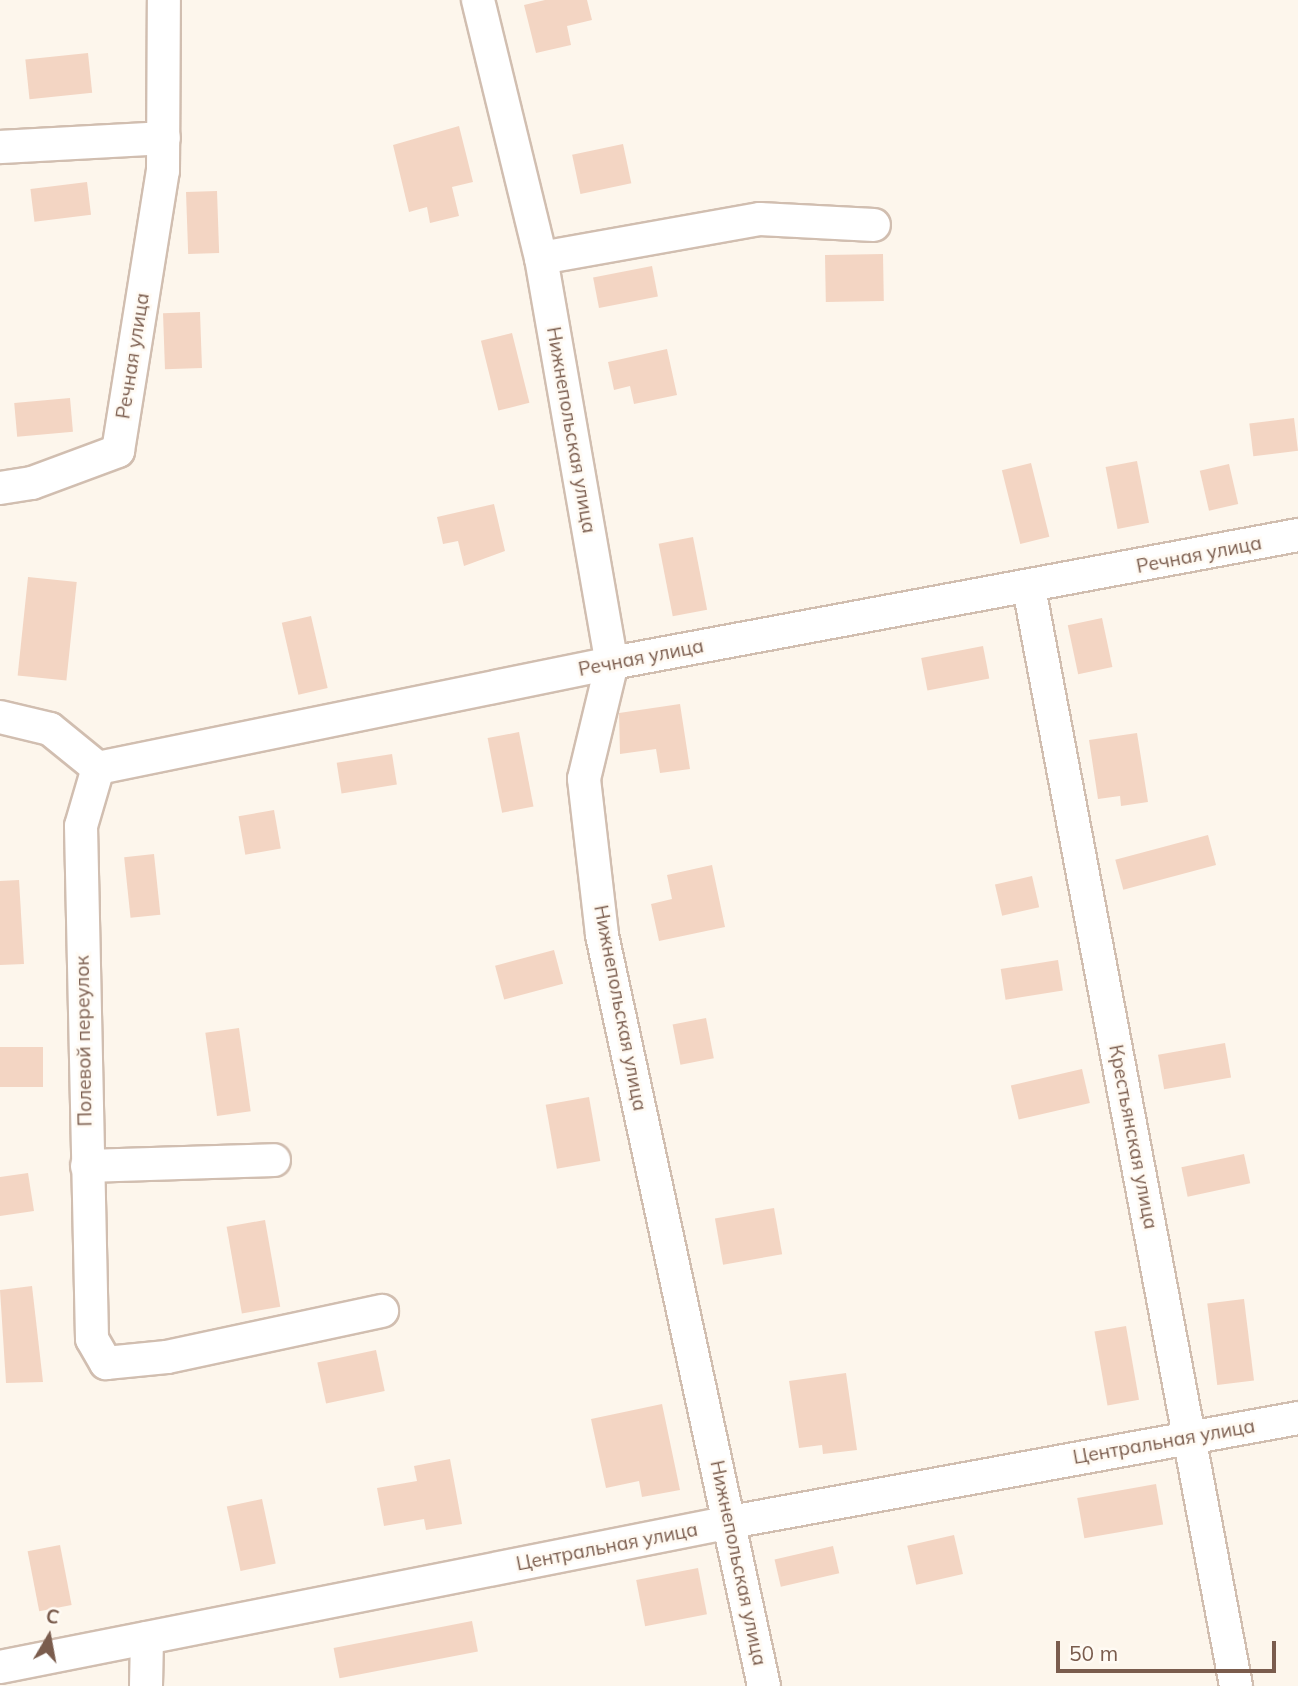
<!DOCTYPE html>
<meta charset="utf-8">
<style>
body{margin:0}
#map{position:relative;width:1298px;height:1686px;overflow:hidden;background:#fdf6ec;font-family:Mulish,sans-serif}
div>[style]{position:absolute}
.building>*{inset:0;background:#f3d5c3;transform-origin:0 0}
.roads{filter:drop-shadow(2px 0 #d1beb0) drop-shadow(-2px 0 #d1beb0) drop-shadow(0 2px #d1beb0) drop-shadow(0 -2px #d1beb0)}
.minor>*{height:32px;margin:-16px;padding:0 16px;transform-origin:16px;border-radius:16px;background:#fff}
span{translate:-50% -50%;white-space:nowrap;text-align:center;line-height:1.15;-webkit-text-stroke:5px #fffaf3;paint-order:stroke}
.street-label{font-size:19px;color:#7a5c4d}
.north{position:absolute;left:14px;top:1602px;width:70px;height:70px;-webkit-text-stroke:5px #fffaf3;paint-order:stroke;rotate:10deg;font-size:19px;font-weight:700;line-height:28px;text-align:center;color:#7a5c4d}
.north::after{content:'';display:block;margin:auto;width:24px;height:32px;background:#7a5c4d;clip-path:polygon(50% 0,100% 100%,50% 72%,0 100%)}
.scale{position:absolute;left:1056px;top:1641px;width:220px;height:32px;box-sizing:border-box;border:4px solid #7a5c4d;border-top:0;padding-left:9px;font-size:21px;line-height:24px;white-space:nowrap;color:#7a5c4d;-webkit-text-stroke:5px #fffaf3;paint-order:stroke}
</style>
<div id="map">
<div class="building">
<div style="clip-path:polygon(545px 0,587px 0,592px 20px,567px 26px,571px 45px,536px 53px,524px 5px)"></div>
<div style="left:88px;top:53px;width:40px;height:63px;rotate:84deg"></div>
<div style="clip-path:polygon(459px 126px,473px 182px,452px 187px,459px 216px,430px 223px,427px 207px,409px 212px,393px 145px)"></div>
<div style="left:623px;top:144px;width:40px;height:52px;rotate:78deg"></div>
<div style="left:87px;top:182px;width:33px;height:57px;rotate:83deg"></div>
<div style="left:217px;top:191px;width:62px;height:31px;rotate:88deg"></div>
<div style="left:883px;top:254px;width:47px;height:58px;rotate:89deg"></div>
<div style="left:652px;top:266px;width:31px;height:60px;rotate:79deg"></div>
<div style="left:200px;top:312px;width:56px;height:37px;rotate:88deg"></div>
<div style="left:512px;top:333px;width:72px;height:32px;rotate:76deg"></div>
<div style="clip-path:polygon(667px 349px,677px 395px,634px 404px,630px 386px,614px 390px,608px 362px)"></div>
<div style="left:70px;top:398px;width:34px;height:56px;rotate:85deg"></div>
<div style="left:1294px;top:418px;width:33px;height:45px;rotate:83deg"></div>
<div style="left:1137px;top:461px;width:63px;height:32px;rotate:79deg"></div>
<div style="left:1031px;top:463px;width:76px;height:30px;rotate:76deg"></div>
<div style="left:1229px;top:464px;width:41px;height:30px;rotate:77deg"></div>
<div style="clip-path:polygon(494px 504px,505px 551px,464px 566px,458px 541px,443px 544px,437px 517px)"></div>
<div style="left:693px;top:537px;width:74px;height:35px;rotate:79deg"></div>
<div style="left:28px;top:577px;width:49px;height:99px;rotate:6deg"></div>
<div style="left:311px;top:616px;width:74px;height:30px;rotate:77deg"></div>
<div style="left:1102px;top:618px;width:50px;height:35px;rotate:78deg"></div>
<div style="left:983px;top:646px;width:33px;height:63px;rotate:79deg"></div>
<div style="clip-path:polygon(680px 704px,690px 769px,660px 773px,656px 749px,620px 754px,619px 713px)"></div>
<div style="left:519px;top:732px;width:76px;height:32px;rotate:79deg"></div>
<div style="clip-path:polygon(1137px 733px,1148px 802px,1121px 806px,1120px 796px,1098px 799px,1089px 740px)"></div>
<div style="left:392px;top:754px;width:31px;height:56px;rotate:81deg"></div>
<div style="left:274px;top:810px;width:39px;height:36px;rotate:80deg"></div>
<div style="left:1208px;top:835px;width:31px;height:96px;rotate:75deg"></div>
<div style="left:154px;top:854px;width:61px;height:30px;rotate:84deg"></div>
<div style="clip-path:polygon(712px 865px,725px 927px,659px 941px,651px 904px,672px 899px,667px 875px)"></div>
<div style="left:1032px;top:876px;width:32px;height:38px;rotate:77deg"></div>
<div style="clip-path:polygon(19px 880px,24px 964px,0 965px,0 881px)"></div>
<div style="left:554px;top:950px;width:35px;height:61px;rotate:75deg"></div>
<div style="left:1058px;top:960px;width:31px;height:58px;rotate:81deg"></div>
<div style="left:706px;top:1018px;width:41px;height:34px;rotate:79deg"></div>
<div style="left:239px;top:1028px;width:84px;height:34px;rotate:82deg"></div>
<div style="left:1225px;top:1043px;width:35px;height:68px;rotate:80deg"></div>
<div style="left:43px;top:1047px;width:40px;height:43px;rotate:90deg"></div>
<div style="left:1082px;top:1069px;width:35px;height:73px;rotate:77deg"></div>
<div style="left:589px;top:1097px;width:65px;height:44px;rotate:80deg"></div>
<div style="left:1244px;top:1154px;width:30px;height:64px;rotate:78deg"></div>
<div style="clip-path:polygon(28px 1173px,34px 1211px,0 1216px,0 1177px)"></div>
<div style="left:774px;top:1208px;width:47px;height:60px;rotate:80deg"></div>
<div style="left:265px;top:1220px;width:88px;height:39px;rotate:80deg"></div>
<div style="clip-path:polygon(32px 1286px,43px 1382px,6px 1383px,0 1290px)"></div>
<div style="left:1244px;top:1299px;width:82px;height:37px;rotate:83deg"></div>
<div style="left:1126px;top:1326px;width:75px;height:32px;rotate:80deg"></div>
<div style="left:376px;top:1350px;width:42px;height:60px;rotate:78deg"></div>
<div style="clip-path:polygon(846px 1373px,857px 1450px,823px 1454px,822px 1445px,799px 1448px,789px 1381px)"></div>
<div style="clip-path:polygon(662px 1404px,680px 1490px,642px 1497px,639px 1481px,606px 1488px,591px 1419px)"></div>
<div style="clip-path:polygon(450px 1459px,462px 1524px,426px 1530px,424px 1519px,384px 1526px,377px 1488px,417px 1481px,414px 1466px)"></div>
<div style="left:1156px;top:1484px;width:41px;height:80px;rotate:80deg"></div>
<div style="left:262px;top:1499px;width:66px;height:36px;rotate:78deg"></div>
<div style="left:954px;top:1535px;width:40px;height:48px;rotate:77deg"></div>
<div style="left:60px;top:1545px;width:61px;height:33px;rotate:79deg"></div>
<div style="left:833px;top:1546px;width:28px;height:60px;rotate:77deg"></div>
<div style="left:698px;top:1568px;width:47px;height:63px;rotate:79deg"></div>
<div style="left:472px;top:1621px;width:31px;height:141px;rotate:79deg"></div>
</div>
<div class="roads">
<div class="minor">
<div style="left:478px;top:0;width:266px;rotate:76.3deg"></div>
<div style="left:541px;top:258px;width:411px;rotate:80.1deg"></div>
<div style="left:612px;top:663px;width:119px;rotate:103.6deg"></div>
<div style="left:584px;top:779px;width:157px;rotate:83.4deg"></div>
<div style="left:602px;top:935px;width:768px;rotate:77.83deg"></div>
<div style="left:0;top:147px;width:164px;rotate:-3.1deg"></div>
<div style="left:541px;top:258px;width:222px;rotate:-10.1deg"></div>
<div style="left:760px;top:219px;width:114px;rotate:3deg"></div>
<div style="left:0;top:488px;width:32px;rotate:-9deg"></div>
<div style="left:32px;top:483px;width:92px;rotate:-20.4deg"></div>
<div style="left:118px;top:451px;width:284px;rotate:-80.9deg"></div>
<div style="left:163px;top:171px;width:171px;rotate:-89.7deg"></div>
<div style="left:1029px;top:588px;width:1117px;rotate:79.32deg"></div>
<div style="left:0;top:717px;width:51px;rotate:13.5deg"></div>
<div style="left:50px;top:729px;width:62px;rotate:39.1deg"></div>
<div style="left:98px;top:768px;width:525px;rotate:-11.55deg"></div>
<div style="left:612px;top:663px;width:698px;rotate:-10.57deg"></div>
<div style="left:98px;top:768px;width:60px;rotate:106.3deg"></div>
<div style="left:81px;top:826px;width:513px;rotate:88.77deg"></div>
<div style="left:92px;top:1339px;width:28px;rotate:60deg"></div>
<div style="left:106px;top:1363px;width:61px;rotate:-5.6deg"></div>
<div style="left:167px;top:1357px;width:220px;rotate:-12.1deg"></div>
<div style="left:87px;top:1166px;width:187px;rotate:-1.8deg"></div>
<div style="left:0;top:1667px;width:745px;rotate:-11.22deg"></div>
<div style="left:731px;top:1522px;width:576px;rotate:-10.39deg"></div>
<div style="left:146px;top:1686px;width:48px;rotate:-88.8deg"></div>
</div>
</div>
<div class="street-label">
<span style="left:133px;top:356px;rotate:-81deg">Речная улица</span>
<span style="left:571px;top:430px;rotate:80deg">Нижнепольская улица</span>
<span style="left:1199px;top:555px;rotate:-11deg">Речная улица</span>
<span style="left:641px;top:658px;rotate:-11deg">Речная улица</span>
<span style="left:620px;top:1008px;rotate:79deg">Нижнепольская улица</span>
<span style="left:84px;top:1041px;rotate:-91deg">Полевой переулок</span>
<span style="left:1133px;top:1137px;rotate:79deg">Крестьянская улица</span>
<span style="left:1164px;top:1442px;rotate:-10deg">Центральная улица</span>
<span style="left:607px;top:1547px;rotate:-11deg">Центральная улица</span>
<span style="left:738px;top:1563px;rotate:78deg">Нижнепольская улица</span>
</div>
<div class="north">С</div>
<div class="scale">50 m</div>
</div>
